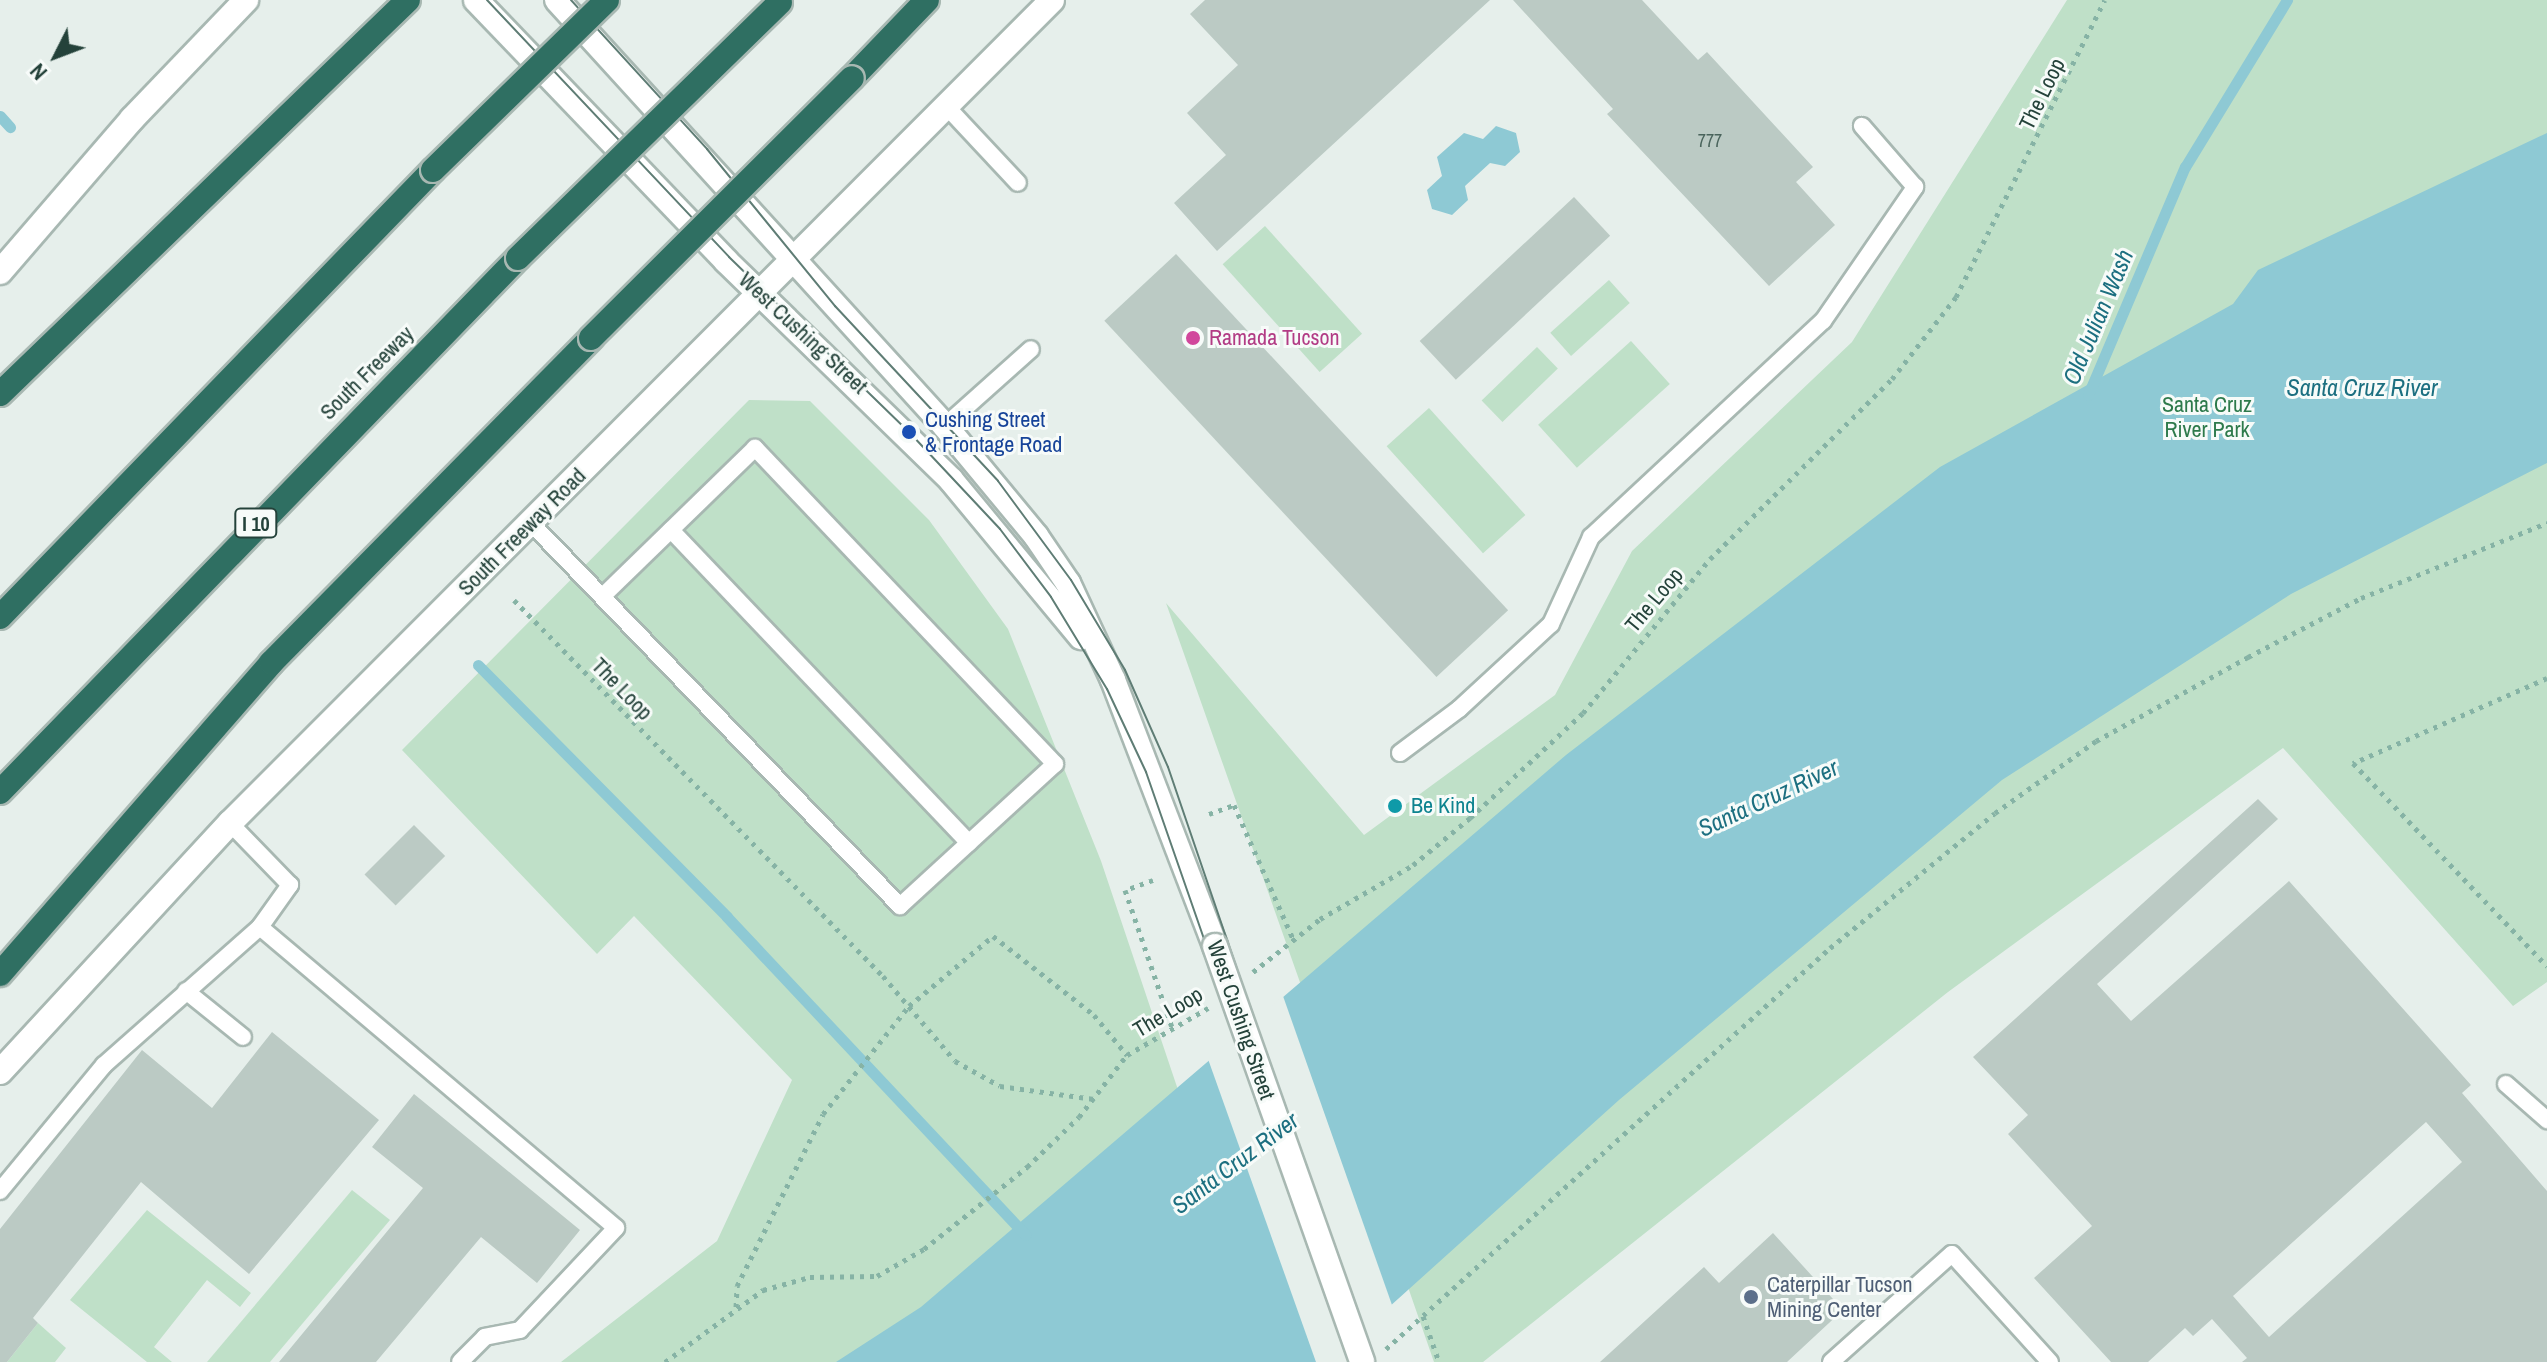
<!DOCTYPE html>
<style>
body{margin:0}
#map{position:relative;width:2547px;height:1362px;overflow:hidden;background:#e6efeb;font-family:"Archivo Narrow",sans-serif}
div>[style]{position:absolute}
.green>*{inset:0;background:#bfe0c8;transform-origin:0 0}
.water>*{inset:0;background:#8ec9d4}
.pier>*{inset:0;background:#e6efeb}
.stream>*{height:11px;margin:-5.5px;padding:0 5.5px;transform-origin:5.5px;border-radius:5.5px;background:#8ec9d4}
.building>*{inset:0;background:#bbcac4;transform-origin:0 0}
.path>*{height:5px;margin-top:-2.5px;transform-origin:0;background:repeating-linear-gradient(90deg,#86b3a5 0 4px,transparent 0 10px)}
.roads{filter:drop-shadow(2px 0 #a8b8b2) drop-shadow(-2px 0 #a8b8b2) drop-shadow(0 2px #a8b8b2) drop-shadow(0 -2px #a8b8b2)}
.service>*{height:16px;margin:-8px;padding:0 8px;transform-origin:8px;border-radius:8px;background:#fff}
.tertiary>*{height:24px;margin:-12px;padding:0 12px;transform-origin:12px;border-radius:12px;background:#fff}
.secondary>*{height:24px;margin:-12px;padding:0 12px;transform-origin:12px;border-radius:12px;background:#fff}
.motorway>*{height:24px;margin:-12px;padding:0 12px;transform-origin:12px;border-radius:12px;background:#2f6f62}
.tram>*{height:2px;margin:-1px;padding:0 1px;transform-origin:1px;border-radius:1px;background:#5f7d75}
.bridges{filter:drop-shadow(2px 0 #a8b8b2) drop-shadow(-2px 0 #a8b8b2) drop-shadow(0 2px #a8b8b2) drop-shadow(0 -2px #a8b8b2)}
.tertiary-bridge>*{height:24px;margin:-12px;padding:0 12px;transform-origin:12px;border-radius:12px;background:#fff}
.motorway-bridge>*{height:24px;margin:-12px;padding:0 12px;transform-origin:12px;border-radius:12px;background:#2f6f62}
.dots>*{width:22px;height:22px;translate:-50% -50%;box-sizing:border-box;border:4px solid #f7fbf9;border-radius:50%}
span{translate:-50% -50%;white-space:nowrap;text-align:center;line-height:1.15;-webkit-text-stroke:6px #f7fbf9;paint-order:stroke}
.number-label{font-size:18px;color:#4a645c}
.number-label span{-webkit-text-stroke-width:0}
.shield-label span{padding:2px 6px;background:#f7fbf9;border:2px solid;border-radius:6px;-webkit-text-stroke-width:0}
.shield-label{font-size:20px;color:#24423a;font-weight:700}
.street-label{font-size:22px;color:#24423a}
.hotel-label{font-size:22px;color:#b23c85}
.left{translate:0 -50%;text-align:left}
.park-label{font-size:22px;color:#2d7a4b}
.transit-label{font-size:22px;color:#164399}
.culture-label{font-size:22px;color:#0d838f}
.service-label{font-size:22px;color:#4e5e75}
.water-label{font-size:24px;color:#1c6f80;font-style:italic}
.north{position:absolute;left:16px;top:16px;width:80px;height:80px;-webkit-text-stroke:6px #f7fbf9;paint-order:stroke;rotate:228deg;font-size:22px;font-weight:700;line-height:32px;text-align:center;color:#24423a}
.north::after{content:'';display:block;margin:auto;width:28px;height:36px;background:#24423a;clip-path:polygon(50% 0,100% 100%,50% 72%,0 100%)}
</style>
<div id="map">
<div class="green">
<div style="clip-path:polygon(2067px 0,2547px 0,2547px 982px,2513px 1006px,2283px 748px,1948px 992px,1483px 1362px,1434px 1362px,1401px 1267px,1292px 1362px,561px 1362px,717px 1241px,792px 1080px,634px 916px,597px 954px,402px 750px,749px 400px,810px 401px,929px 520px,1008px 629px,1101px 861px,1246px 1292px,1308px 1005px,1166px 603px,1364px 835px,1555px 695px,1632px 551px,1852px 342px)"></div>
<div style="left:1265px;top:226px;width:145px;height:57px;rotate:48deg"></div>
<div style="left:1609px;top:280px;width:31px;height:79px;rotate:48deg"></div>
<div style="left:1631px;top:341px;width:58px;height:125px;rotate:48deg"></div>
<div style="left:1537px;top:347px;width:30px;height:77px;rotate:46deg"></div>
<div style="left:1429px;top:408px;width:144px;height:57px;rotate:48deg"></div>
<div style="clip-path:polygon(352px 1190px,390px 1220px,270px 1362px,207px 1362px)"></div>
<div style="clip-path:polygon(147px 1210px,251px 1293px,240px 1307px,207px 1280px,154px 1347px,172px 1362px,147px 1362px,70px 1300px)"></div>
<div style="clip-path:polygon(38px 1323px,66px 1348px,55px 1362px,7px 1362px)"></div>
</div>
<div class="water">
<div style="clip-path:polygon(1496px 126px,1516px 133px,1520px 152px,1505px 166px,1490px 163px,1465px 186px,1468px 200px,1452px 215px,1432px 209px,1427px 190px,1442px 176px,1437px 157px,1464px 133px,1483px 139px)"></div>
<div style="clip-path:polygon(2547px 133px,2547px 463px,2291px 594px,2002px 780px,1619px 1100px,1328px 1362px,836px 1362px,921px 1307px,1566px 755px,1940px 467px,2233px 304px,2258px 270px)"></div>
</div>
<div class="pier">
<div style="clip-path:polygon(1283px 996px,1392px 1305px,1334px 1362px,1316px 1362px,1208px 1059px)"></div>
</div>
<div class="stream">
<div style="left:0;top:116px;width:15px;rotate:48deg"></div>
<div style="left:2088px;top:395px;width:248px;rotate:-67deg"></div>
<div style="left:2185px;top:167px;width:196px;rotate:-58.6deg"></div>
<div style="left:478px;top:665px;width:354px;rotate:45.3deg"></div>
<div style="left:727px;top:917px;width:436px;rotate:46.8deg"></div>
</div>
<div class="building">
<div style="clip-path:polygon(1205px 0,1490px 0,1217px 251px,1174px 203px,1226px 155px,1187px 113px,1238px 65px,1190px 14px)"></div>
<div style="clip-path:polygon(1513px 0,1642px 0,1698px 60px,1707px 52px,1813px 167px,1796px 182px,1835px 225px,1769px 286px,1607px 114px,1613px 109px)"></div>
<div style="left:1574px;top:197px;width:53px;height:211px;rotate:47deg"></div>
<div style="left:1176px;top:254px;width:487px;height:98px;rotate:47deg"></div>
<div style="clip-path:polygon(evenodd,2258px 799px,2278px 819px,2097px 984px,2131px 1021px,2289px 881px,2471px 1085px,2462px 1093px,2547px 1191px,2547px 1362px,2242px 1362px,2247px 1358px,2212px 1319px,2193px 1336px,2185px 1328px,2148px 1362px,2111px 1362px,2034px 1278px,2092px 1226px,2008px 1134px,2028px 1115px,1973px 1057px,2258px 799px,2426px 1122px,2462px 1162px,2269px 1337px,2233px 1296px,2426px 1122px)"></div>
<div style="left:414px;top:825px;width:44px;height:70px;rotate:45deg"></div>
<div style="clip-path:polygon(272px 1032px,379px 1120px,249px 1274px,141px 1182px,33px 1318px,38px 1323px,7px 1362px,0 1362px,0 1229px,142px 1050px,212px 1108px)"></div>
<div style="clip-path:polygon(414px 1094px,580px 1230px,537px 1283px,481px 1237px,376px 1362px,279px 1362px,423px 1188px,372px 1147px)"></div>
<div style="clip-path:polygon(1773px 1233px,1843px 1310px,1787px 1362px,1600px 1362px,1704px 1267px,1719px 1283px)"></div>
</div>
<div class="path">
<div style="left:514px;top:600px;width:527px;rotate:45.54deg"></div>
<div style="left:883px;top:976px;width:111px;rotate:49.7deg"></div>
<div style="left:955px;top:1061px;width:51px;rotate:29.1deg"></div>
<div style="left:1000px;top:1086px;width:95px;rotate:7.9deg"></div>
<div style="left:2547px;top:678px;width:212px;rotate:156.3deg"></div>
<div style="left:2353px;top:763px;width:281px;rotate:46.3deg"></div>
<div style="left:1209px;top:814px;width:27px;rotate:-20deg"></div>
<div style="left:1234px;top:805px;width:146px;rotate:66.2deg"></div>
<div style="left:1153px;top:880px;width:30px;rotate:160deg"></div>
<div style="left:1125px;top:890px;width:145px;rotate:71.1deg"></div>
<div style="left:1253px;top:972px;width:85px;rotate:-38.3deg"></div>
<div style="left:1320px;top:919px;width:108px;rotate:-30.1deg"></div>
<div style="left:1413px;top:865px;width:74px;rotate:-39.5deg"></div>
<div style="left:1470px;top:818px;width:154px;rotate:-42.9deg"></div>
<div style="left:1583px;top:713px;width:200px;rotate:-50.5deg"></div>
<div style="left:1710px;top:559px;width:256px;rotate:-44.7deg"></div>
<div style="left:1892px;top:379px;width:104px;rotate:-52deg"></div>
<div style="left:1956px;top:297px;width:332px;rotate:-63.4deg"></div>
<div style="left:736px;top:1307px;width:21px;rotate:-87deg"></div>
<div style="left:737px;top:1286px;width:192px;rotate:-63.4deg"></div>
<div style="left:823px;top:1114px;width:138px;rotate:-51.5deg"></div>
<div style="left:909px;top:1006px;width:109px;rotate:-39.8deg"></div>
<div style="left:993px;top:936px;width:128px;rotate:38deg"></div>
<div style="left:1094px;top:1015px;width:52px;rotate:50.5deg"></div>
<div style="left:1423px;top:1316px;width:49px;rotate:70.8deg"></div>
<div style="left:1386px;top:1349px;width:598px;rotate:-42.09deg"></div>
<div style="left:1830px;top:948px;width:213px;rotate:-39.3deg"></div>
<div style="left:1995px;top:813px;width:124px;rotate:-35.5deg"></div>
<div style="left:2096px;top:741px;width:174px;rotate:-28.9deg"></div>
<div style="left:2248px;top:657px;width:127px;rotate:-27.6deg"></div>
<div style="left:2361px;top:598px;width:201px;rotate:-22deg"></div>
<div style="left:665px;top:1362px;width:122px;rotate:-36.3deg"></div>
<div style="left:763px;top:1290px;width:49px;rotate:-15.5deg"></div>
<div style="left:810px;top:1277px;width:67px;rotate:-0.9deg"></div>
<div style="left:877px;top:1276px;width:54px;rotate:-29.9deg"></div>
<div style="left:924px;top:1249px;width:132px;rotate:-38.5deg"></div>
<div style="left:1027px;top:1167px;width:72px;rotate:-43.9deg"></div>
<div style="left:1079px;top:1117px;width:78px;rotate:-52.3deg"></div>
<div style="left:1127px;top:1055px;width:94px;rotate:-30.1deg"></div>
</div>
<div class="roads">
<div class="service">
<div style="left:946px;top:106px;width:105px;rotate:46.9deg"></div>
<div style="left:945px;top:426px;width:115px;rotate:-41.8deg"></div>
<div style="left:531px;top:523px;width:532px;rotate:46.07deg"></div>
<div style="left:900px;top:906px;width:210px;rotate:-42.5deg"></div>
<div style="left:1055px;top:764px;width:436px;rotate:-133.5deg"></div>
<div style="left:755px;top:448px;width:212px;rotate:135.8deg"></div>
<div style="left:671px;top:530px;width:432px;rotate:46.4deg"></div>
<div style="left:1400px;top:753px;width:74px;rotate:-36.7deg"></div>
<div style="left:1459px;top:709px;width:125px;rotate:-42.7deg"></div>
<div style="left:1551px;top:624px;width:96px;rotate:-65.3deg"></div>
<div style="left:1591px;top:537px;width:317px;rotate:-43deg"></div>
<div style="left:1823px;top:321px;width:163px;rotate:-55.5deg"></div>
<div style="left:1915px;top:187px;width:81px;rotate:-131deg"></div>
<div style="left:260px;top:927px;width:466px;rotate:40.2deg"></div>
<div style="left:616px;top:1228px;width:140px;rotate:133.3deg"></div>
<div style="left:520px;top:1330px;width:36px;rotate:169deg"></div>
<div style="left:485px;top:1337px;width:35px;rotate:135deg"></div>
<div style="left:186px;top:991px;width:73px;rotate:38.9deg"></div>
<div style="left:2506px;top:1084px;width:55px;rotate:41.3deg"></div>
<div style="left:0;top:1191px;width:163px;rotate:-50.5deg"></div>
<div style="left:104px;top:1065px;width:208px;rotate:-41.5deg"></div>
<div style="left:260px;top:927px;width:52px;rotate:-54.5deg"></div>
<div style="left:290px;top:885px;width:86px;rotate:-134.1deg"></div>
<div style="left:1831px;top:1362px;width:162px;rotate:-41.8deg"></div>
<div style="left:1952px;top:1254px;width:146px;rotate:47.8deg"></div>
</div>
<div class="tertiary">
<div style="left:476px;top:0;width:361px;rotate:46.2deg"></div>
<div style="left:726px;top:261px;width:314px;rotate:44.2deg"></div>
<div style="left:951px;top:480px;width:204px;rotate:50.4deg"></div>
<div style="left:557px;top:0;width:576px;rotate:47.67deg"></div>
<div style="left:945px;top:426px;width:143px;rotate:50.4deg"></div>
<div style="left:1036px;top:536px;width:57px;rotate:55.8deg"></div>
<div style="left:1068px;top:583px;width:107px;rotate:65.1deg"></div>
<div style="left:1113px;top:680px;width:285px;rotate:69deg"></div>
</div>
<div class="secondary">
<div style="left:0;top:272px;width:202px;rotate:-49.2deg"></div>
<div style="left:132px;top:119px;width:165px;rotate:-46.2deg"></div>
<div style="left:0;top:1072px;width:339px;rotate:-47.3deg"></div>
<div style="left:230px;top:823px;width:1163px;rotate:-45.03deg"></div>
</div>
<div class="motorway">
<div style="left:852px;top:78px;width:108px;rotate:-46.1deg"></div>
<div style="left:0;top:394px;width:567px;rotate:-44deg"></div>
<div style="left:0;top:617px;width:622px;rotate:-45.91deg"></div>
<div style="left:0;top:792px;width:744px;rotate:-45.87deg"></div>
<div style="left:0;top:974px;width:413px;rotate:-48.9deg"></div>
<div style="left:271px;top:663px;width:456px;rotate:-45.4deg"></div>
</div>
</div>
<div class="tram">
<div style="left:487px;top:0;width:353px;rotate:46.7deg"></div>
<div style="left:729px;top:257px;width:251px;rotate:44.2deg"></div>
<div style="left:909px;top:432px;width:133px;rotate:46.8deg"></div>
<div style="left:1000px;top:529px;width:85px;rotate:53.1deg"></div>
<div style="left:1051px;top:597px;width:108px;rotate:58.7deg"></div>
<div style="left:1107px;top:689px;width:92px;rotate:64.8deg"></div>
<div style="left:1146px;top:772px;width:625px;rotate:70.84deg"></div>
<div style="left:571px;top:0;width:202px;rotate:47.6deg"></div>
<div style="left:707px;top:149px;width:203px;rotate:50.8deg"></div>
<div style="left:835px;top:306px;width:239px;rotate:47deg"></div>
<div style="left:998px;top:481px;width:123px;rotate:53.6deg"></div>
<div style="left:1071px;top:580px;width:105px;rotate:59deg"></div>
<div style="left:1125px;top:670px;width:106px;rotate:66.1deg"></div>
<div style="left:1168px;top:767px;width:629px;rotate:71.16deg"></div>
</div>
<div class="bridges">
<div class="tertiary-bridge">
<div style="left:1215px;top:946px;width:441px;rotate:70.5deg"></div>
</div>
<div class="motorway-bridge">
<div style="left:433px;top:170px;width:243px;rotate:-44.3deg"></div>
<div style="left:518px;top:258px;width:366px;rotate:-44.3deg"></div>
<div style="left:591px;top:338px;width:368px;rotate:-44.9deg"></div>
</div>
</div>
<div class="dots">
<div style="left:1193px;top:338px;background:#d1479c"></div>
<div style="left:909px;top:432px;background:#1a4fb4"></div>
<div style="left:1395px;top:806px;background:#0f9aa8"></div>
<div style="left:1751px;top:1297px;background:#5c6f8a"></div>
</div>
<div class="number-label">
<span style="left:1710px;top:141px">777</span>
</div>
<div class="shield-label">
<span style="left:256px;top:523px">I 10</span>
</div>
<div class="street-label">
<span style="left:2042px;top:94px;rotate:-64deg">The Loop</span>
<span style="left:803px;top:333px;rotate:43deg">West Cushing Street</span>
<span style="left:367px;top:373px;rotate:-45deg">South Freeway</span>
<span style="left:522px;top:532px;rotate:-45deg">South Freeway Road</span>
<span style="left:1654px;top:600px;rotate:-50deg">The Loop</span>
<span style="left:622px;top:689px;rotate:46deg">The Loop</span>
<span style="left:1168px;top:1012px;rotate:-31deg">The Loop</span>
<span style="left:1241px;top:1020px;rotate:71deg">West Cushing Street</span>
</div>
<div class="hotel-label">
<span class="left" style="left:1209px;top:338px">Ramada Tucson</span>
</div>
<div class="park-label">
<span style="left:2207px;top:417px">Santa Cruz<br>River Park</span>
</div>
<div class="transit-label">
<span class="left" style="left:925px;top:432px">Cushing Street<br>&amp; Frontage Road</span>
</div>
<div class="culture-label">
<span class="left" style="left:1411px;top:806px">Be Kind</span>
</div>
<div class="service-label">
<span class="left" style="left:1767px;top:1297px">Caterpillar Tucson<br>Mining Center</span>
</div>
<div class="water-label">
<span style="left:2098px;top:317px;rotate:-67deg">Old Julian Wash</span>
<span style="left:2362px;top:388px">Santa Cruz River</span>
<span style="left:1768px;top:798px;rotate:-25deg">Santa Cruz River</span>
<span style="left:1235px;top:1163px;rotate:-37deg">Santa Cruz River</span>
</div>
<div class="north">N</div>
</div>
